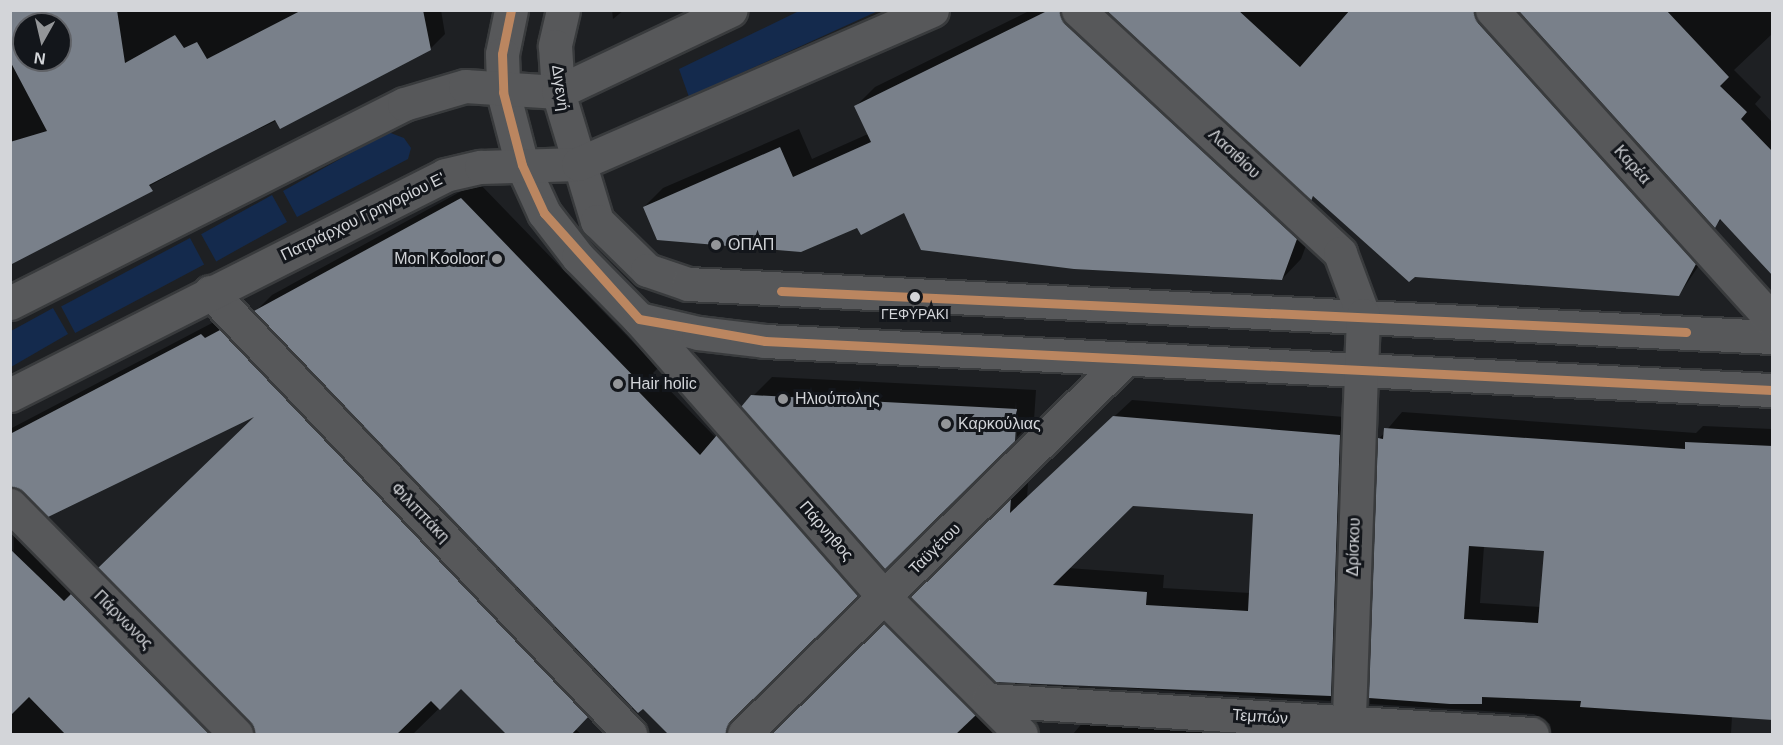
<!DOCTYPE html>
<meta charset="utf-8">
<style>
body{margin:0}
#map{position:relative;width:1783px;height:745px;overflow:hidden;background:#1e2023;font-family:Arial,sans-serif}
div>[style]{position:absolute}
.green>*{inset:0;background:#142a4d;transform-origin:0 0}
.shadow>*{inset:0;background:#0007}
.building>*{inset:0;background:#79808a}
.roads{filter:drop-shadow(2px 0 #393b3d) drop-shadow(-2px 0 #393b3d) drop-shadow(0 2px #393b3d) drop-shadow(0 -2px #393b3d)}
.minor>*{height:33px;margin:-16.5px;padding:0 16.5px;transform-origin:16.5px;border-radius:16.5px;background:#57585a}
.bus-1>*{height:9px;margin:-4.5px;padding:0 4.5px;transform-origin:4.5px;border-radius:4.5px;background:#bb8660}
.dots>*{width:16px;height:16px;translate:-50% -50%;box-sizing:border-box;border:3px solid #13161b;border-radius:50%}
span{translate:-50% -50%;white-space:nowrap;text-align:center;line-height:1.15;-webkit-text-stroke:6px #13161b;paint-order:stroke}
.bus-label{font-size:14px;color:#d3d5d9}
.street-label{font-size:16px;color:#d3d5d9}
.poi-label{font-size:16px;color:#d3d5d9}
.left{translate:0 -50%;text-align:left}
.right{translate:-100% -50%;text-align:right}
.frame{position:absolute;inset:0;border:12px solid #d3d5d9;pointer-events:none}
.north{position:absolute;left:12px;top:12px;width:60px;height:60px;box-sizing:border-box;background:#13161b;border:2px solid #606267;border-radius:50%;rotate:188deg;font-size:16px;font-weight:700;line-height:24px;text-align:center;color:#d3d5d9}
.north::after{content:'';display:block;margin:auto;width:21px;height:27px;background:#949699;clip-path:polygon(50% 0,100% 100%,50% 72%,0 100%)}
</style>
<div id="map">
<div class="green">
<div style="clip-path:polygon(799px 11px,878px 11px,689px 97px,679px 69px)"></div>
<div style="clip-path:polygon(388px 132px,404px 138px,411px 148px,408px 159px,297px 217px,283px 191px)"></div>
<div style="left:272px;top:195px;width:31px;height:81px;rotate:61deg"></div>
<div style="left:190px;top:238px;width:30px;height:146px;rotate:62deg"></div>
<div style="clip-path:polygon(53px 308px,68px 334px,11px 367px,11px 331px)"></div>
</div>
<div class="shadow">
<div style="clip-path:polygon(evenodd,10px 10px,441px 10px,445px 34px,430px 49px,216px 149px,10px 264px,10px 10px,24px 24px,60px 24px,60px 60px,24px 60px,24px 24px)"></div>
<div style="clip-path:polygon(612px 10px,624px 10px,613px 19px)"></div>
<div style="clip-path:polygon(1031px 10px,1090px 10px,1316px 219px,1301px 259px,1282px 279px,904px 211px,857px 226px,644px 207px,663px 188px,799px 129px,812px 159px,868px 134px,856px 106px,875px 87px)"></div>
<div style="clip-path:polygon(1106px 10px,1495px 10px,1710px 249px,1679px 295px,1315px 195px,1311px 199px)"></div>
<div style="clip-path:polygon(1520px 10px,1772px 10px,1772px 34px,1734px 70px,1761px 97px,1755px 104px,1772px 122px,1772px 274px,1722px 219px,1715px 226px)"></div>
<div style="clip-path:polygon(478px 182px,658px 368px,653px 373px,716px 438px,734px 420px,873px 578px,746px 703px,742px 722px,754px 734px,671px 734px,256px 311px,272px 295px)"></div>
<div style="clip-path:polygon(233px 318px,600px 703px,575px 729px,581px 734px,509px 734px,461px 687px,413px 734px,254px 734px,259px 413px,10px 479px,10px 429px,214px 322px,218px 326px)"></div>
<div style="clip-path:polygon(772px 377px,1036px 390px,1034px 420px,1017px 437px,1016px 401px,1014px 440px,753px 396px)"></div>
<div style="clip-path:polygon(evenodd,1132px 400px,1357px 418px,1348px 684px,1330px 701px,996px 680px,912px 597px,1028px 483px,1027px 498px,1132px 400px,1132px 504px,1255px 512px,1250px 593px,1163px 588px,1164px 575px,1068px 568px,1132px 504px)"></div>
<div style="clip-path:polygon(evenodd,1402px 412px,1696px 433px,1703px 426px,1772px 429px,1772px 718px,1732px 716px,1731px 734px,1073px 734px,1095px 708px,1552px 734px,1550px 724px,1534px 714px,1370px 704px,1379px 439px,1402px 412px,1484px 546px,1546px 549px,1541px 607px,1480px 603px,1484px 546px)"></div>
<div style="clip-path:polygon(14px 527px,235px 734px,10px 734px)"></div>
<div style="clip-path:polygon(901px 608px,1007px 734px,764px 734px,775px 731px)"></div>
</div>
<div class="building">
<div style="clip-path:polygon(evenodd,10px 10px,117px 10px,125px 63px,175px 35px,184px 48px,197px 42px,207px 59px,302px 10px,423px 10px,431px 50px,280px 129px,275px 120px,216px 150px,149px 185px,153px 191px,10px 265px,10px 142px,47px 131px,10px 61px,10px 10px,24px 24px,60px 24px,60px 60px,24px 60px,24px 24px)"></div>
<div style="clip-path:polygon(1049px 10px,1060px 10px,1065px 24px,1297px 239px,1282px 280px,1074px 269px,921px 250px,904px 213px,861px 235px,857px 228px,801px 252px,657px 240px,643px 207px,780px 147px,793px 177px,871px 142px,854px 106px)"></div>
<div style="clip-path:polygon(1106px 10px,1238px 10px,1300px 67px,1350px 10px,1474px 10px,1478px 23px,1696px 264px,1679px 296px,1415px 277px,1409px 282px,1313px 196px,1311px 201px)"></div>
<div style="clip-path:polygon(1518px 10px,1666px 10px,1729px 77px,1720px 86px,1747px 112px,1741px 119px,1773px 152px,1773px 276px,1720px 219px,1715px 228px)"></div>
<div style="clip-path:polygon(461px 198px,643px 386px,638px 391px,700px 455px,717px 435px,858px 596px,731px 721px,726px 735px,669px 735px,643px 709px,638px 713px,254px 311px)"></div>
<div style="clip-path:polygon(220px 330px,588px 717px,571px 735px,507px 735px,461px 689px,440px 710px,431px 701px,396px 735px,254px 735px,249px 721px,98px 568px,254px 417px,48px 517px,10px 487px,10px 434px,201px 334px,205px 338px)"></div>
<div style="clip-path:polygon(751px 395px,1017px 409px,1015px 441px,885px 569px,741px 407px)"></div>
<div style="clip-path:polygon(evenodd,1113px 416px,1340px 435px,1331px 696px,995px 682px,910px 597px,1011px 497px,1010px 513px,1113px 416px,1133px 506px,1253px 514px,1248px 611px,1146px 605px,1147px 592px,1053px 585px,1133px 506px)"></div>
<div style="clip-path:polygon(evenodd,1384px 428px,1685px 449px,1685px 442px,1773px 446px,1773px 720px,1580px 707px,1581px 701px,1482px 697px,1482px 704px,1450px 704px,1369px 698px,1378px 438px,1383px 439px,1384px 428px,1469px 546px,1544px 551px,1538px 623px,1464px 619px,1469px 546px)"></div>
<div style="clip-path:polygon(10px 549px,64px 601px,71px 594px,210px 735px,66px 735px,29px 697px,10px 716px)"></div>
<div style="clip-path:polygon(884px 623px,976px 715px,955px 735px,770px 735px)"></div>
</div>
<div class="roads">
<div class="minor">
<div style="left:511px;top:10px;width:45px;rotate:101.6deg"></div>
<div style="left:502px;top:54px;width:38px;rotate:88deg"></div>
<div style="left:503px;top:92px;width:75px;rotate:75.4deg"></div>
<div style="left:522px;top:165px;width:53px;rotate:65.4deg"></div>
<div style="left:544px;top:213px;width:56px;rotate:52.3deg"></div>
<div style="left:578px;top:257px;width:87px;rotate:45.5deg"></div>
<div style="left:639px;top:319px;width:61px;rotate:13.3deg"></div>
<div style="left:698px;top:333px;width:67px;rotate:6.8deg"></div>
<div style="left:765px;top:341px;width:1008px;rotate:2.79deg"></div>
<div style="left:563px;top:10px;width:37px;rotate:103deg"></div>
<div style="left:555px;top:46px;width:46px;rotate:86.3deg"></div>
<div style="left:558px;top:92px;width:135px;rotate:73.2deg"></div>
<div style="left:597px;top:221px;width:70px;rotate:44.4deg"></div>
<div style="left:647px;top:270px;width:43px;rotate:18.9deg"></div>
<div style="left:688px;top:284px;width:1085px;rotate:2.8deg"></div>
<div style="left:1078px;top:10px;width:357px;rotate:42.8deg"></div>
<div style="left:1340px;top:253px;width:66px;rotate:69.6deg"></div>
<div style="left:1363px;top:315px;width:408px;rotate:92deg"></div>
<div style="left:1492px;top:10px;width:418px;rotate:47.9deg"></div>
<div style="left:210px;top:292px;width:610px;rotate:46.46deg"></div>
<div style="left:10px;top:303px;width:441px;rotate:-26.8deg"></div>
<div style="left:404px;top:104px;width:64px;rotate:-16.4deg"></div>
<div style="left:465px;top:86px;width:93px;rotate:3.7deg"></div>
<div style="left:558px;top:92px;width:191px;rotate:-25.4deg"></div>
<div style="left:639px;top:319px;width:372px;rotate:48.6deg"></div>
<div style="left:885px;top:598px;width:192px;rotate:45deg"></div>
<div style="left:10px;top:395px;width:487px;rotate:-26.8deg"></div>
<div style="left:445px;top:175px;width:37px;rotate:-13deg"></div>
<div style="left:481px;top:167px;width:97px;rotate:-1.8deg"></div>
<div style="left:578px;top:164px;width:386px;rotate:-23.5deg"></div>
<div style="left:10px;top:505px;width:322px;rotate:45.4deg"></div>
<div style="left:988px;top:700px;width:545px;rotate:3.58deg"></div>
<div style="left:744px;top:734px;width:533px;rotate:-44.54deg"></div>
</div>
</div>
<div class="bus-1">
<div style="left:511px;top:10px;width:45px;rotate:101.6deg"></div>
<div style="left:502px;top:54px;width:38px;rotate:88deg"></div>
<div style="left:503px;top:92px;width:75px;rotate:75.4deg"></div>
<div style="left:522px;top:165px;width:53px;rotate:65.4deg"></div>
<div style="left:544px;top:213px;width:142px;rotate:48.1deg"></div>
<div style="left:639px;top:319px;width:128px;rotate:9.9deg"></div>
<div style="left:765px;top:341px;width:1008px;rotate:2.79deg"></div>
<div style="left:781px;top:291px;width:906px;rotate:2.59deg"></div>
</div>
<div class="dots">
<div style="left:716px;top:245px;background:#949699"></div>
<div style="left:497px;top:259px;background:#949699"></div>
<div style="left:915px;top:297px;background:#d3d5d9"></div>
<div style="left:618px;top:384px;background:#949699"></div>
<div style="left:783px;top:399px;background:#949699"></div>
<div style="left:946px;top:424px;background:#949699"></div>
</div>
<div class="bus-label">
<span style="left:915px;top:314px">ΓΕΦΥΡΑΚΙ</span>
</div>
<div class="street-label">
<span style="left:560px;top:88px;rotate:82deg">Διγενή</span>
<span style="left:1234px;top:154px;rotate:43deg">Λασιθίου</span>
<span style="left:1632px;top:165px;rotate:48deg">Καρέα</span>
<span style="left:363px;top:217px;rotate:-26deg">Πατριάρχου Γρηγορίου Ε'</span>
<span style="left:420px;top:513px;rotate:46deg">Φιλιππάκη</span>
<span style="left:826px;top:531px;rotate:49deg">Πάρνηθος</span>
<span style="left:1354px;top:547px;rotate:-88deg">Δρίσκου</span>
<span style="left:935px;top:549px;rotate:-45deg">Ταϋγέτου</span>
<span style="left:123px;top:620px;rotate:45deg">Πάρνωνος</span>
<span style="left:1260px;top:717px;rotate:4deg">Τεμπών</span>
</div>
<div class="poi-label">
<span class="left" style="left:728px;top:245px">ΟΠΑΠ</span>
<span class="right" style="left:485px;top:259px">Mon Kooloor</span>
<span class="left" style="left:630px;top:384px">Hair holic</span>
<span class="left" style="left:795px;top:399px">Ηλιούπολης</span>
<span class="left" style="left:958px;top:424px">Καρκούλιας</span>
</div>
<div class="frame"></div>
<div class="north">N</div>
</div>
